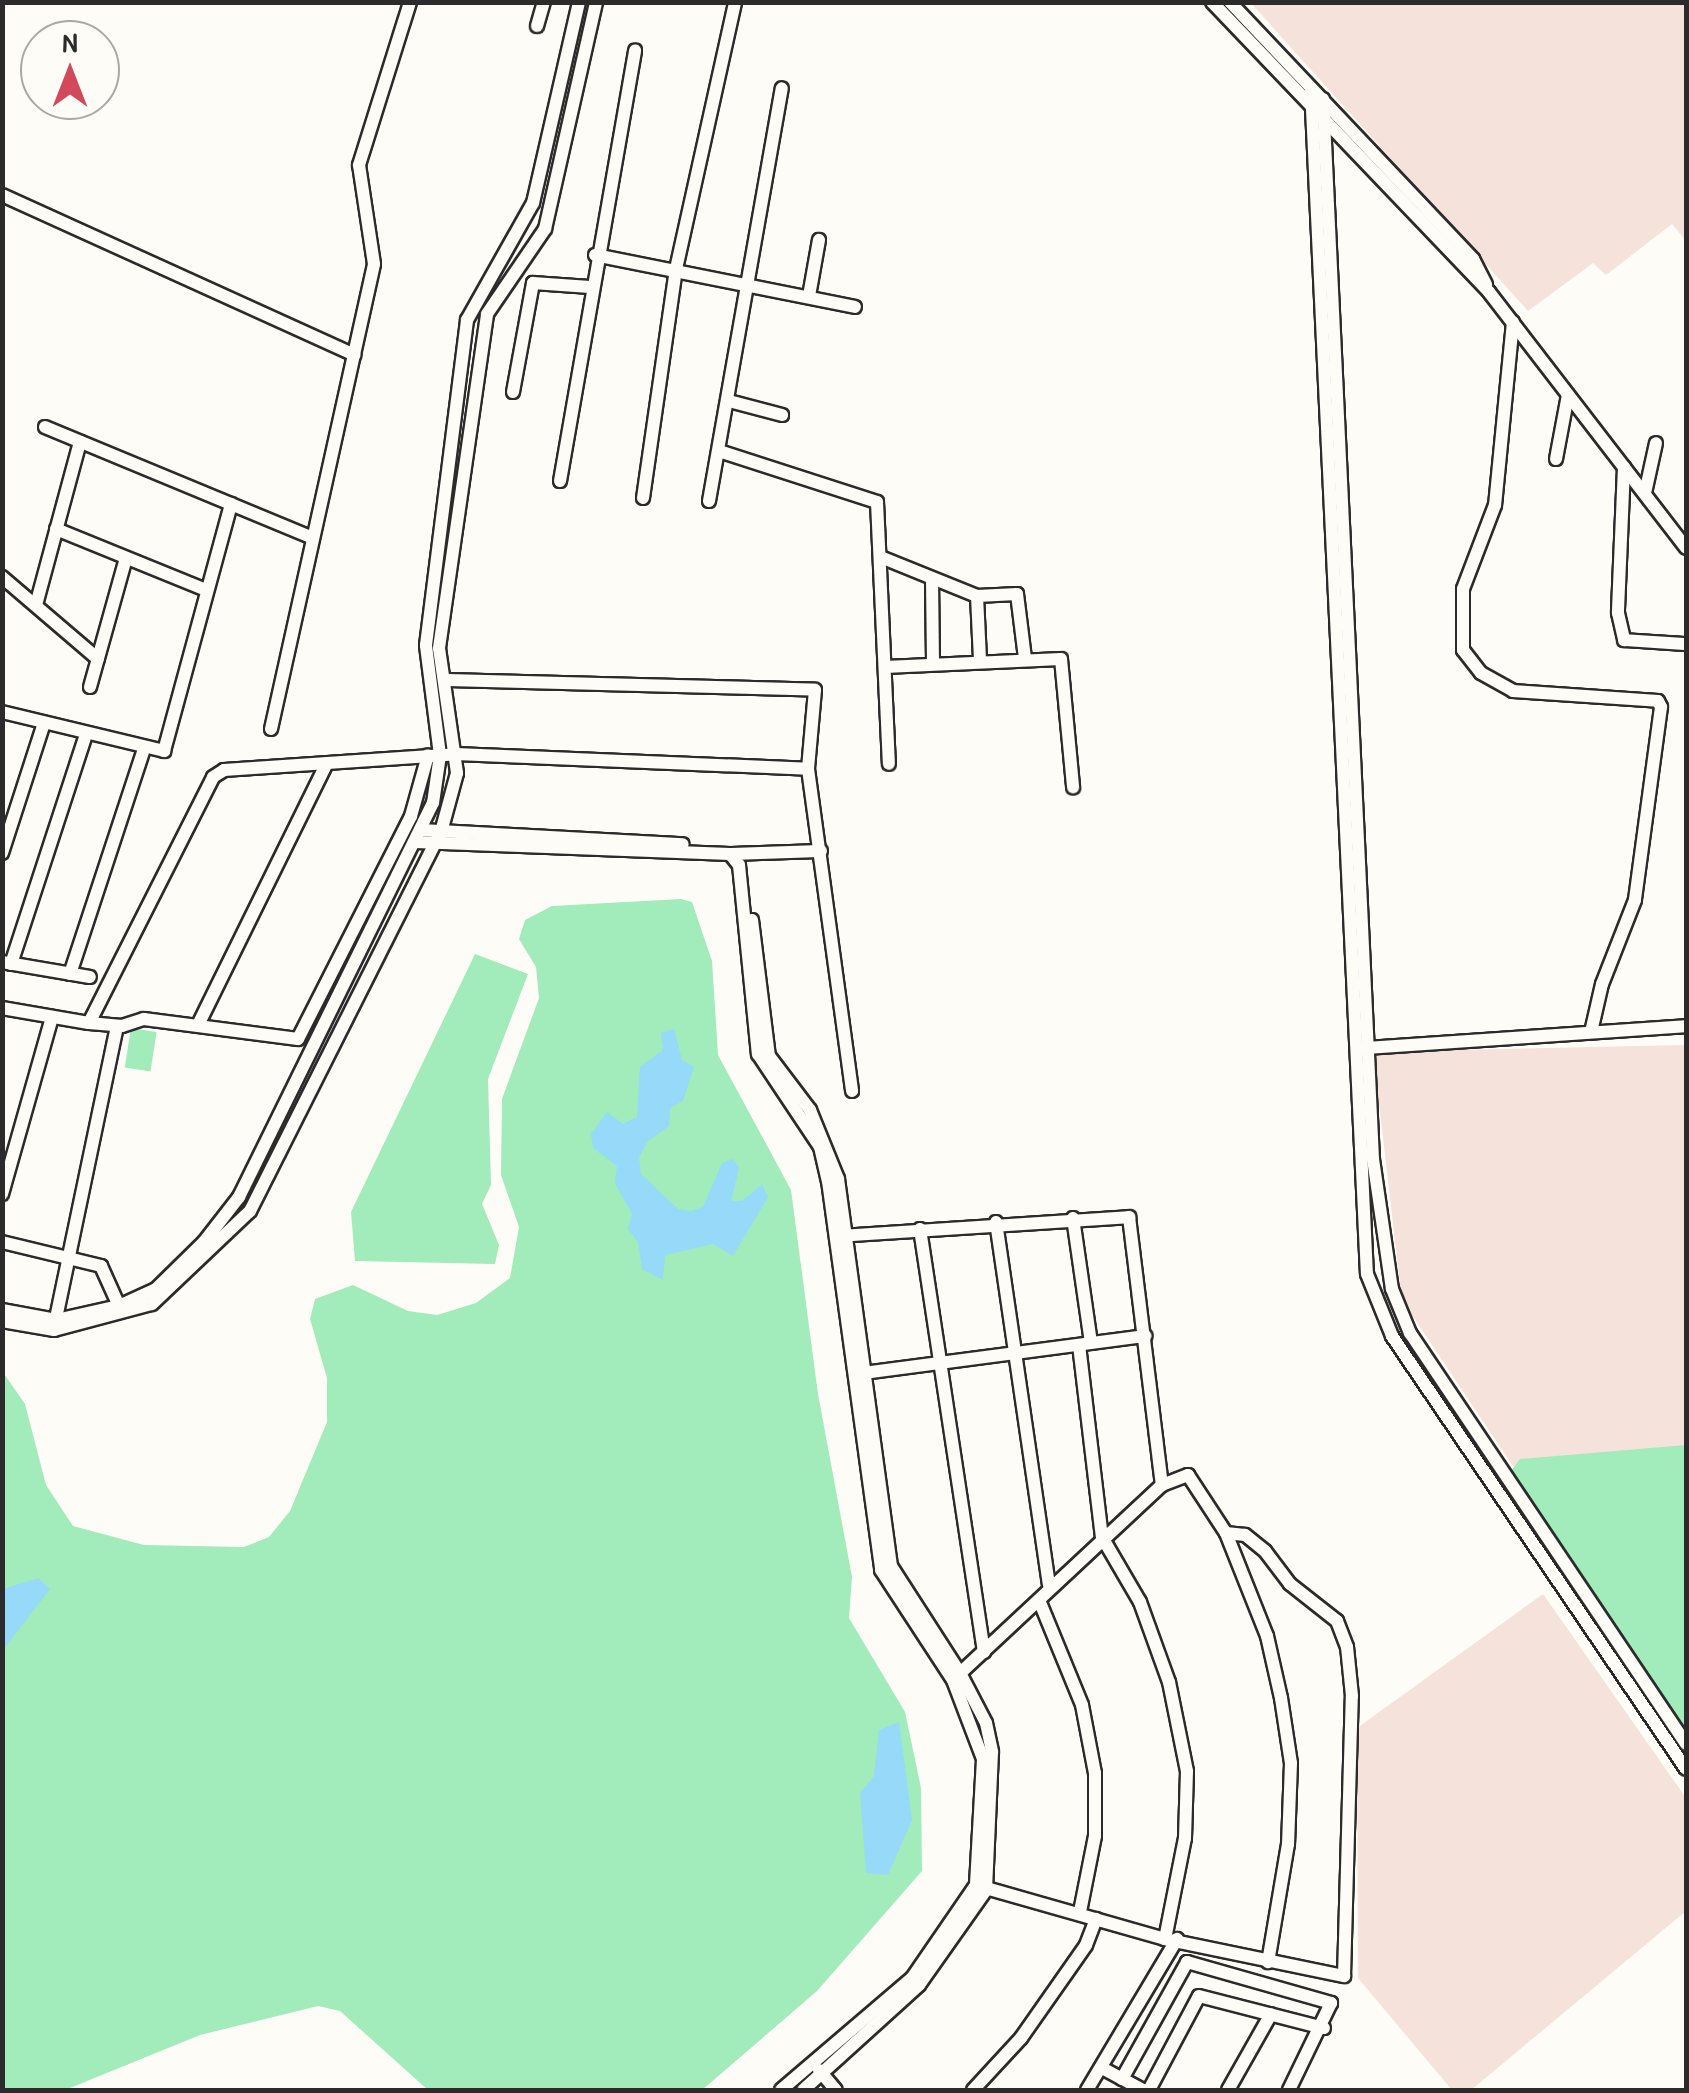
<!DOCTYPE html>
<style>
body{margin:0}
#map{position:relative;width:1689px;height:2093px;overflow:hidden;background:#fdfcf7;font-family:"Patrick Hand",sans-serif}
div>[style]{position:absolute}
.built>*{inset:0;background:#f4e2db}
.green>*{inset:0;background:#a2ebba;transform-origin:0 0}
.water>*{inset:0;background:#97d9f9}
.roads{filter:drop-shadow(2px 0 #2b2b2b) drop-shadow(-2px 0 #2b2b2b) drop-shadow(0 2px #2b2b2b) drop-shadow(0 -2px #2b2b2b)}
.minor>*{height:12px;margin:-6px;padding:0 6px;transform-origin:6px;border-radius:6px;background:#fdfcf7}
span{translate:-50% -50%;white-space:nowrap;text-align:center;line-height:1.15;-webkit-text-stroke:9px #fdfcf7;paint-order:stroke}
.frame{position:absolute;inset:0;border:5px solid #2b2b2b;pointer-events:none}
.north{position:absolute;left:20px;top:20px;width:100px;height:100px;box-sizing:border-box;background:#fdfcf7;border:2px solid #a9a8a5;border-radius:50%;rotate:0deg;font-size:28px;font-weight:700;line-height:40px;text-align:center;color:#2b2b2b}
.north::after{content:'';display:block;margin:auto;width:35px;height:45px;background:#d1495b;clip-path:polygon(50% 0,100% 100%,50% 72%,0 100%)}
</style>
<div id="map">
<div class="built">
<div style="clip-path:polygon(1251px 3px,1686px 3px,1686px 241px,1672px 224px,1606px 275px,1593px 263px,1528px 311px)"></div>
<div style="clip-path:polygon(1686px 1045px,1686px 1725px,1402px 1300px,1373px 1052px)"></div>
<div style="clip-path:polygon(1543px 1594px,1686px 1798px,1686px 1911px,1471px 2090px,1452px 2090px,1358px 1978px,1357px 1728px)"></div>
</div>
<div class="green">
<div style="clip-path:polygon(681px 899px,692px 902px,712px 961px,718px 1055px,791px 1190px,818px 1394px,852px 1577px,849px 1618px,905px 1712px,921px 1788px,922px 1871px,817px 1991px,702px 2090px,428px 2090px,340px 2011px,318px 2006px,200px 2035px,65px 2090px,3px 2090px,2px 1371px,25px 1404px,46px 1485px,73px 1526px,144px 1545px,244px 1547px,269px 1537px,290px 1511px,327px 1422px,327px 1378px,310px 1319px,315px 1299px,353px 1285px,408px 1311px,437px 1315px,476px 1303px,510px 1278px,519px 1227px,501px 1175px,502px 1099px,539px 998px,536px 967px,519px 939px,525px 920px,552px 906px)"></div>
<div style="clip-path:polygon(475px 954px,528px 974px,488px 1079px,491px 1185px,482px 1204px,499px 1245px,495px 1264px,355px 1261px,351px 1212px)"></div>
<div style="left:131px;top:1028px;width:26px;height:40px;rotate:9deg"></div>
<div style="clip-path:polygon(1686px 1445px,1686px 1729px,1511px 1471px,1520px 1459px)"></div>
</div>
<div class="water">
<div style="clip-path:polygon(674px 1029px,682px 1060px,694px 1067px,683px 1101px,670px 1108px,669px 1126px,647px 1142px,639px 1158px,641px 1174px,678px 1209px,691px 1211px,703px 1207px,722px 1163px,733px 1159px,739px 1168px,731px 1201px,742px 1201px,762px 1184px,768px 1197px,733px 1256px,713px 1244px,665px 1255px,663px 1280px,642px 1269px,638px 1242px,628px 1229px,632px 1214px,615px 1183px,617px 1166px,593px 1148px,591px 1134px,607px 1112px,623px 1124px,637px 1117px,640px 1067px,663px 1050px,661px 1033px)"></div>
<div style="clip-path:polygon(38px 1578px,50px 1589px,3px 1650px,3px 1589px)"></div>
<div style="clip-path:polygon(899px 1722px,912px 1820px,888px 1875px,866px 1873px,860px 1793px,874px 1776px,879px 1730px)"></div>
</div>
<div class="roads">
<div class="minor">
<div style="left:1212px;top:2px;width:401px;rotate:46.3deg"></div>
<div style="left:1489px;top:292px;width:323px;rotate:52.4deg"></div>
<div style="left:1230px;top:2px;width:354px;rotate:46.6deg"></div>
<div style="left:1473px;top:259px;width:29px;rotate:63deg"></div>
<div style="left:537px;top:26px;width:25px;rotate:-74deg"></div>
<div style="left:1311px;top:88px;width:1187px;rotate:87.3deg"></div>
<div style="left:1367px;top:1274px;width:67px;rotate:68deg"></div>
<div style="left:1392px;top:1336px;width:523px;rotate:55.82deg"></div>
<div style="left:1323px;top:99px;width:1061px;rotate:87.3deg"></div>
<div style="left:1373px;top:1159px;width:131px;rotate:81.7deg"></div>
<div style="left:1392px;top:1289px;width:48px;rotate:67.8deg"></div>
<div style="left:1410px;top:1333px;width:495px;rotate:56.1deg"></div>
<div style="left:2px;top:195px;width:387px;rotate:24.4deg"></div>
<div style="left:595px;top:255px;width:265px;rotate:11.3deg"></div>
<div style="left:809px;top:296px;width:57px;rotate:-79.9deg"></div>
<div style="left:1513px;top:322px;width:184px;rotate:95.6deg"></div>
<div style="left:1495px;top:505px;width:90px;rotate:110.9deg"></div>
<div style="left:1463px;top:589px;width:61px;rotate:90deg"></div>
<div style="left:1463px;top:650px;width:29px;rotate:52deg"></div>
<div style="left:1481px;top:673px;width:37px;rotate:29deg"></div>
<div style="left:1513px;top:691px;width:145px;rotate:3.9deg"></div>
<div style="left:1658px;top:701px;width:7px;rotate:63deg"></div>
<div style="left:1661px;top:707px;width:195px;rotate:97.7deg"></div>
<div style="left:1635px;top:900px;width:90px;rotate:111.4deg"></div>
<div style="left:1602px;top:984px;width:49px;rotate:102.9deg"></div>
<div style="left:513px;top:392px;width:111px;rotate:-79.6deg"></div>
<div style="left:533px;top:283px;width:57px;rotate:4deg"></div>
<div style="left:729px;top:401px;width:55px;rotate:14.8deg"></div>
<div style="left:45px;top:427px;width:290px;rotate:22.5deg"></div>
<div style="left:719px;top:451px;width:166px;rotate:17.9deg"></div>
<div style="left:877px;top:502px;width:262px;rotate:87.4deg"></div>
<div style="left:1556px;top:459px;width:65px;rotate:-79.4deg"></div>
<div style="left:1624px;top:467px;width:146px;rotate:92.4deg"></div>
<div style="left:1618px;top:613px;width:28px;rotate:77deg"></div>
<div style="left:1624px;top:640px;width:62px;rotate:3.7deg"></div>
<div style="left:560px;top:481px;width:437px;rotate:-80.1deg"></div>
<div style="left:1645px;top:493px;width:51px;rotate:-77.6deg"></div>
<div style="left:643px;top:498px;width:231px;rotate:-81.8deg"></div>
<div style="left:676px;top:269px;width:273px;rotate:-77.5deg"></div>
<div style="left:709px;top:501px;width:419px;rotate:-80deg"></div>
<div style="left:56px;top:529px;width:162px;rotate:22.1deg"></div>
<div style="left:883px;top:558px;width:101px;rotate:22deg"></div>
<div style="left:977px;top:596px;width:40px;rotate:-2.9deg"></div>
<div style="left:1017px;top:594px;width:64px;rotate:82.9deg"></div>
<div style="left:2px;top:577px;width:126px;rotate:40.5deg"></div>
<div style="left:932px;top:579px;width:84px;rotate:89.3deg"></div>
<div style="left:977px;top:596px;width:63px;rotate:87.3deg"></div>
<div style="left:36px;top:605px;width:169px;rotate:-74.9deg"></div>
<div style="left:885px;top:667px;width:176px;rotate:-2.6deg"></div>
<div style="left:1061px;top:659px;width:129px;rotate:84.6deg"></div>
<div style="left:444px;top:680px;width:371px;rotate:1.5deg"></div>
<div style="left:815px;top:690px;width:79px;rotate:95.1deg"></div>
<div style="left:808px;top:769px;width:325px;rotate:82.2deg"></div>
<div style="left:90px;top:687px;width:134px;rotate:-74.4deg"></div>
<div style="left:2px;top:712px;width:167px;rotate:13.5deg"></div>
<div style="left:164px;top:751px;width:256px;rotate:-74.8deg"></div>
<div style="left:271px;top:729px;width:476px;rotate:-77.5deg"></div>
<div style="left:374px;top:264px;width:100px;rotate:-98.6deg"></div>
<div style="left:359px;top:165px;width:171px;rotate:-72.6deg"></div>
<div style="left:421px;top:830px;width:262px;rotate:3.1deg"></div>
<div style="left:416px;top:842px;width:314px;rotate:2.2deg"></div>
<div style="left:730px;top:854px;width:14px;rotate:51deg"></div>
<div style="left:739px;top:865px;width:190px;rotate:84.3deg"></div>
<div style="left:758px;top:1054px;width:112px;rotate:56.3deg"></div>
<div style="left:820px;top:1147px;width:35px;rotate:77deg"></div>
<div style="left:828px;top:1181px;width:393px;rotate:82.2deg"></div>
<div style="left:881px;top:1570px;width:131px;rotate:56.8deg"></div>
<div style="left:953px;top:1680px;width:85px;rotate:69.2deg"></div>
<div style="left:983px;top:1759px;width:126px;rotate:93.2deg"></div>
<div style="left:976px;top:1885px;width:113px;rotate:124.5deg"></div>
<div style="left:912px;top:1978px;width:172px;rotate:139.5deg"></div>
<div style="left:2px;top:853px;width:137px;rotate:-72.1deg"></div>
<div style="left:730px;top:854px;width:91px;rotate:-1.9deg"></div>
<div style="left:752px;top:920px;width:137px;rotate:82.9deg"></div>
<div style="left:769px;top:1056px;width:68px;rotate:52.8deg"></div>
<div style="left:810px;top:1110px;width:74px;rotate:67.9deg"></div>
<div style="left:838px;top:1179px;width:391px;rotate:82.2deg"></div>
<div style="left:891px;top:1566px;width:127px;rotate:57.2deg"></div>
<div style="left:960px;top:1673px;width:56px;rotate:62.5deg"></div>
<div style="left:986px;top:1723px;width:30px;rotate:78deg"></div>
<div style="left:992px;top:1752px;width:138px;rotate:92.5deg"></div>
<div style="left:986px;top:1890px;width:116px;rotate:125.2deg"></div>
<div style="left:919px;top:1985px;width:156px;rotate:137.8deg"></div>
<div style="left:2px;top:962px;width:89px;rotate:9.7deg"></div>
<div style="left:11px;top:964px;width:242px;rotate:-71.9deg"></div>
<div style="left:70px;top:974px;width:237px;rotate:-71.8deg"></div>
<div style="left:2px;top:1008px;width:88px;rotate:9.8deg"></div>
<div style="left:89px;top:1023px;width:275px;rotate:-63.2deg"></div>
<div style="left:213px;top:777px;width:13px;rotate:-32deg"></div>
<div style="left:224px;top:770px;width:233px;rotate:-3.9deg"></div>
<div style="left:456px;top:754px;width:352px;rotate:2.4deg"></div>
<div style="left:89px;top:1023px;width:33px;rotate:5deg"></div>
<div style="left:122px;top:1026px;width:23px;rotate:-18deg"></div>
<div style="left:144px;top:1019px;width:155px;rotate:7.4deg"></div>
<div style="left:298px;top:1039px;width:250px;rotate:-63.1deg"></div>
<div style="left:411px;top:816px;width:63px;rotate:-74.4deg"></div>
<div style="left:198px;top:1025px;width:292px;rotate:-63.8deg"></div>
<div style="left:1365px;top:1048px;width:322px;rotate:-3.9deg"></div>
<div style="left:2px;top:1194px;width:184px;rotate:-74.2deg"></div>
<div style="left:1073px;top:1218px;width:126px;rotate:81.8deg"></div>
<div style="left:996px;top:1222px;width:367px;rotate:81.7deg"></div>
<div style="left:920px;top:1229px;width:428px;rotate:81.4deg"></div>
<div style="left:839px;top:1236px;width:291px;rotate:-3.7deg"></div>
<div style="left:1129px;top:1217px;width:270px;rotate:83deg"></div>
<div style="left:2px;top:1242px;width:102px;rotate:13.6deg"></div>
<div style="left:101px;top:1266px;width:44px;rotate:65.8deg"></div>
<div style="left:2px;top:1310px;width:55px;rotate:10.5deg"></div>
<div style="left:56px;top:1320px;width:65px;rotate:-12.5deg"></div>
<div style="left:119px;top:1306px;width:41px;rotate:-24.7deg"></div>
<div style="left:156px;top:1289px;width:67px;rotate:-44.4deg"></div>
<div style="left:204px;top:1242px;width:57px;rotate:-52.1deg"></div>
<div style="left:239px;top:1197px;width:439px;rotate:-63.8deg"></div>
<div style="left:433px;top:803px;width:49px;rotate:-81.7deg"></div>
<div style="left:440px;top:755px;width:111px;rotate:-97.3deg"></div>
<div style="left:426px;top:645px;width:328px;rotate:-82.8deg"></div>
<div style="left:467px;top:320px;width:134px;rotate:-60.6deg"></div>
<div style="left:533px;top:203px;width:206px;rotate:-77.1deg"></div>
<div style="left:2px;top:1321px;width:53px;rotate:9.8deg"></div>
<div style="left:54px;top:1330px;width:101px;rotate:-14.9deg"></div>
<div style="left:152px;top:1304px;width:135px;rotate:-43.5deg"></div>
<div style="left:250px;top:1211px;width:424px;rotate:-63.3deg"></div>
<div style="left:441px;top:832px;width:61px;rotate:-74.8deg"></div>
<div style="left:457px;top:773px;width:126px;rotate:-98.2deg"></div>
<div style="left:439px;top:648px;width:337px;rotate:-81.8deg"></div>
<div style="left:487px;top:314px;width:103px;rotate:-55.7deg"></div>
<div style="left:545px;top:229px;width:233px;rotate:-77.3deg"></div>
<div style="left:55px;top:1323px;width:303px;rotate:-78.2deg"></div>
<div style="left:1079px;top:1345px;width:193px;rotate:83.2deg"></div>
<div style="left:1102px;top:1537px;width:75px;rotate:59.7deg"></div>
<div style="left:1140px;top:1602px;width:85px;rotate:70.1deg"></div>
<div style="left:1169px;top:1682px;width:91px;rotate:78.6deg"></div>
<div style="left:1187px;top:1771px;width:67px;rotate:91.7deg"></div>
<div style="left:1185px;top:1838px;width:103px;rotate:101.2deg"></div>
<div style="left:856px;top:1374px;width:292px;rotate:-7.5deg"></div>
<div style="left:1039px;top:1600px;width:113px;rotate:67.7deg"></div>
<div style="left:1082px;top:1705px;width:69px;rotate:79.2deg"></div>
<div style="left:1095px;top:1773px;width:63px;rotate:90deg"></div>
<div style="left:1095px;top:1836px;width:77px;rotate:101.2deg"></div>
<div style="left:956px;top:1677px;width:282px;rotate:-43deg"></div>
<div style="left:1162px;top:1485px;width:28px;rotate:-21deg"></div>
<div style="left:1188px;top:1475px;width:69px;rotate:56.8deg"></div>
<div style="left:1226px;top:1533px;width:111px;rotate:68.3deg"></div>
<div style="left:1267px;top:1636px;width:64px;rotate:77.3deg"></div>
<div style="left:1281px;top:1698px;width:66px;rotate:81.3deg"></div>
<div style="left:1291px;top:1763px;width:81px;rotate:92.1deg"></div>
<div style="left:1288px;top:1844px;width:120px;rotate:99.6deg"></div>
<div style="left:979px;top:1886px;width:193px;rotate:15.9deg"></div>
<div style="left:1165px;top:1939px;width:183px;rotate:11.7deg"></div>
<div style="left:1344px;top:1976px;width:280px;rotate:-88.4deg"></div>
<div style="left:1352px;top:1696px;width:49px;rotate:-95.8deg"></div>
<div style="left:1347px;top:1647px;width:28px;rotate:-111deg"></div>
<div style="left:1337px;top:1621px;width:60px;rotate:-141.8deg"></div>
<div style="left:1290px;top:1584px;width:41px;rotate:-127.1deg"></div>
<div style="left:1265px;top:1551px;width:26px;rotate:-141deg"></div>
<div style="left:1245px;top:1535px;width:19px;rotate:-174deg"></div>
<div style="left:1102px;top:2068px;width:47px;rotate:28.2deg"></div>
<div style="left:819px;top:2070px;width:26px;rotate:50deg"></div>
<div style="left:1122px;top:2079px;width:134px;rotate:-60.9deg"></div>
<div style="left:1187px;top:1962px;width:150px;rotate:15.9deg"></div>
<div style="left:1331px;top:2003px;width:97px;rotate:115.8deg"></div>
<div style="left:973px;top:2090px;width:71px;rotate:-47.3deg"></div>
<div style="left:1021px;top:2038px;width:113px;rotate:-55deg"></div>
<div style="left:1086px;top:1945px;width:28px;rotate:-69deg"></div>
<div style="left:1087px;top:2090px;width:176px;rotate:-59.2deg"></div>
<div style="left:1149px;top:2090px;width:106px;rotate:-62deg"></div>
<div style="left:1199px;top:1996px;width:129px;rotate:14.4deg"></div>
<div style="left:1228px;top:2090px;width:87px;rotate:-60.5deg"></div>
</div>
</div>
<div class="frame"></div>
<div class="north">N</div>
</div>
